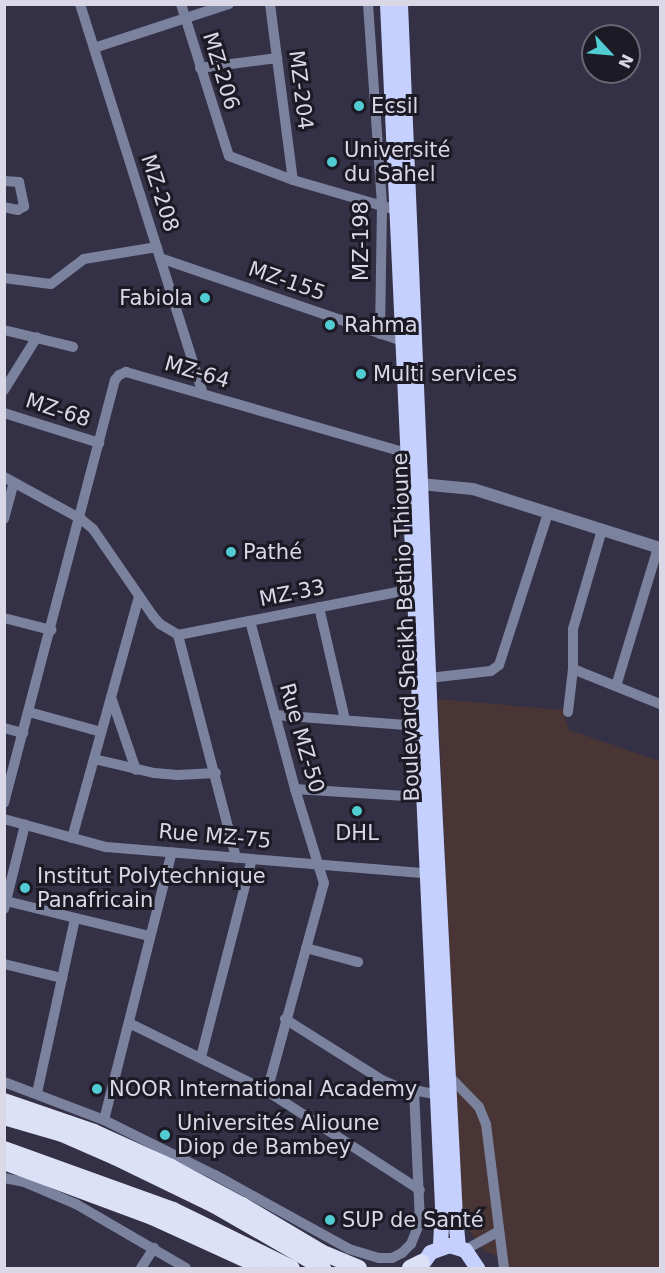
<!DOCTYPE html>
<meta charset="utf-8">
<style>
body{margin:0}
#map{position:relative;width:665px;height:1273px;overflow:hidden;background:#343046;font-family:"DejaVu Sans",sans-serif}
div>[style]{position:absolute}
.commercial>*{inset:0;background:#4a3536}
.minor>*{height:10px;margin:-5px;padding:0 5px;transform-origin:5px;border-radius:5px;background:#7b829e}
.tertiary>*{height:12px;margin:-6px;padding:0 6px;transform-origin:6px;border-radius:6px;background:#7b829e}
.primary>*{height:15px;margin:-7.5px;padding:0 7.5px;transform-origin:7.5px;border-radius:7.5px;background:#c5d0fe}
.trunk>*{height:16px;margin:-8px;padding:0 8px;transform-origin:8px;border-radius:8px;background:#dce1f8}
.dots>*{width:16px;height:16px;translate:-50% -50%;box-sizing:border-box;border:3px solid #1c1a24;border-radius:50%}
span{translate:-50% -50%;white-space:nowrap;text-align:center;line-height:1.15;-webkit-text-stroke:6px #1c1a24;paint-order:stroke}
.street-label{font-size:21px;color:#dad7e6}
.poi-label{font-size:21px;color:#dad7e6}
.left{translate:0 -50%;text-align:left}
.right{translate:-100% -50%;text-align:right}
.frame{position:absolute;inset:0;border:6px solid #dad7e6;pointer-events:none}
.north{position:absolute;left:581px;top:24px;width:60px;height:60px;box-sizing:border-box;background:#1c1a24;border:2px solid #686672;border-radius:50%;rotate:116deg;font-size:16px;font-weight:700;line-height:24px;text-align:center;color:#dad7e6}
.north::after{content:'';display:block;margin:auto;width:21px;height:27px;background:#51ccd3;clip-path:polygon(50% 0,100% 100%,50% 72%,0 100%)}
</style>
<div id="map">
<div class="commercial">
<div style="clip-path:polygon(438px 699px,563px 710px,569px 730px,660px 761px,660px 1268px,504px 1268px,502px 1258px,484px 1251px,464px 1224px,461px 1210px)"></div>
</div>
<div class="minor">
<div style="left:80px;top:4px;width:409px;rotate:72.5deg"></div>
<div style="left:181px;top:4px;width:159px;rotate:72.5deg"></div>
<div style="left:229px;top:156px;width:68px;rotate:20.6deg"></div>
<div style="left:293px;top:180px;width:107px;rotate:16.2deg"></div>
<div style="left:270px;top:4px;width:177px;rotate:82.6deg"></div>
<div style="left:368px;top:4px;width:202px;rotate:86deg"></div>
<div style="left:382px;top:206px;width:128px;rotate:90.9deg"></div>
<div style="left:94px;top:48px;width:142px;rotate:-18.1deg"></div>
<div style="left:200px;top:68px;width:78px;rotate:-7.4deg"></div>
<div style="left:4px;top:181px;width:15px;rotate:4deg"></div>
<div style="left:19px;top:182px;width:25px;rotate:78deg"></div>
<div style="left:24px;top:206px;width:7px;rotate:146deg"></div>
<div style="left:18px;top:210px;width:14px;rotate:-168deg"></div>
<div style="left:160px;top:258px;width:256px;rotate:18.9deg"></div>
<div style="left:4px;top:278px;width:47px;rotate:7.3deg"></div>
<div style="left:51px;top:284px;width:41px;rotate:-37.1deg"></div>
<div style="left:84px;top:259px;width:74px;rotate:-9.3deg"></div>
<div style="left:4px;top:330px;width:71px;rotate:13.8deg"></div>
<div style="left:4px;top:390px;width:62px;rotate:-58.1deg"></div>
<div style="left:4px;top:413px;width:100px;rotate:17.5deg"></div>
<div style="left:4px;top:477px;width:88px;rotate:28.6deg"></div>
<div style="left:81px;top:519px;width:16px;rotate:40deg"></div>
<div style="left:93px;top:529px;width:106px;rotate:55.4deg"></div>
<div style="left:153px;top:616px;width:11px;rotate:49deg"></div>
<div style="left:160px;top:624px;width:21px;rotate:31deg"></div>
<div style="left:178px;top:635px;width:230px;rotate:75.4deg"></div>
<div style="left:4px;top:519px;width:38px;rotate:-75deg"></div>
<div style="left:319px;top:607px;width:116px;rotate:77deg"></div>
<div style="left:4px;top:618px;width:49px;rotate:14.3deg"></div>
<div style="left:250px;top:621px;width:174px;rotate:75deg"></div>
<div style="left:295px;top:789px;width:98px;rotate:72.9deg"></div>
<div style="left:324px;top:883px;width:216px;rotate:105.3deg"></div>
<div style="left:178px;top:635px;width:239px;rotate:-11.1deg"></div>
<div style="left:573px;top:669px;width:94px;rotate:21.9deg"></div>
<div style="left:429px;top:678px;width:62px;rotate:-6.4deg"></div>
<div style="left:491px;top:671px;width:10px;rotate:-37deg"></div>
<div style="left:499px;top:665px;width:160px;rotate:-72.1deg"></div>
<div style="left:616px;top:686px;width:144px;rotate:-73.1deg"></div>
<div style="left:111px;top:697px;width:77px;rotate:71.1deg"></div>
<div style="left:29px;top:712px;width:75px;rotate:15.5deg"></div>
<div style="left:568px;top:712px;width:43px;rotate:-83.4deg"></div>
<div style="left:573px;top:669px;width:40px;rotate:-90deg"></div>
<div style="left:573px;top:629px;width:103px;rotate:-73.7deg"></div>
<div style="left:275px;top:715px;width:144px;rotate:4.4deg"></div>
<div style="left:4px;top:728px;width:20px;rotate:15deg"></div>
<div style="left:94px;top:759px;width:62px;rotate:13.1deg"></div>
<div style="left:154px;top:773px;width:24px;rotate:5deg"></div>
<div style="left:178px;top:775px;width:38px;rotate:-3deg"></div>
<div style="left:295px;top:789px;width:127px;rotate:3.6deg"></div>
<div style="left:4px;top:803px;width:437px;rotate:-75.3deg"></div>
<div style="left:115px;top:380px;width:6px;rotate:-51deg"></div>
<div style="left:119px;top:375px;width:8px;rotate:-23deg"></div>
<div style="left:126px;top:372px;width:292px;rotate:16.1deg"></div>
<div style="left:4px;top:819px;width:106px;rotate:15.4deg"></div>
<div style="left:106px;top:847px;width:320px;rotate:4.7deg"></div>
<div style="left:72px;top:838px;width:251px;rotate:-74.5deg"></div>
<div style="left:6px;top:901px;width:148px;rotate:13.7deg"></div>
<div style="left:4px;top:909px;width:87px;rotate:-76deg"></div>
<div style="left:306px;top:948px;width:54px;rotate:15.1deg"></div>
<div style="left:4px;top:964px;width:60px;rotate:13.6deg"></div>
<div style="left:285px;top:1019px;width:115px;rotate:32.2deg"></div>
<div style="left:382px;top:1080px;width:17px;rotate:24deg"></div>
<div style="left:398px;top:1087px;width:38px;rotate:11deg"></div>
<div style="left:129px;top:1023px;width:154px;rotate:26.2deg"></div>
<div style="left:267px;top:1091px;width:182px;rotate:32.9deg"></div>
<div style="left:201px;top:1057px;width:204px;rotate:-75.6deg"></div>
<div style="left:447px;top:1074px;width:46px;rotate:45.9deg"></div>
<div style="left:479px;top:1107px;width:18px;rotate:68deg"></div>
<div style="left:486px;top:1124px;width:145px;rotate:82.9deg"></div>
<div style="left:4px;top:1082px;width:107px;rotate:20.8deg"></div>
<div style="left:104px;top:1120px;width:124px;rotate:26.4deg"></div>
<div style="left:215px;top:1175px;width:153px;rotate:28.9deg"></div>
<div style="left:349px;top:1249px;width:31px;rotate:17deg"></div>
<div style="left:379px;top:1258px;width:13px"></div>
<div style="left:392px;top:1258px;width:11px;rotate:-27deg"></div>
<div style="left:402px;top:1253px;width:13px;rotate:-45deg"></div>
<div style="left:411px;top:1244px;width:24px;rotate:-68deg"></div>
<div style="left:420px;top:1222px;width:131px;rotate:-92.6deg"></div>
<div style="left:37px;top:1093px;width:179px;rotate:-77.7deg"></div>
<div style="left:104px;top:1120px;width:276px;rotate:-75.8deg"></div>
<div style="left:4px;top:1178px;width:20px;rotate:11deg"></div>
<div style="left:24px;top:1182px;width:56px;rotate:22.9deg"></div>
<div style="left:76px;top:1204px;width:127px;rotate:30.2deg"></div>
<div style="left:465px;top:1250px;width:39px;rotate:-29deg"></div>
<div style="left:141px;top:1268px;width:24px;rotate:-57deg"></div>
</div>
<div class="tertiary">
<div style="left:420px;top:484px;width:53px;rotate:5.4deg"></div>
<div style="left:473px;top:489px;width:196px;rotate:17.5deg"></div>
</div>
<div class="primary">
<div style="left:387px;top:4px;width:1203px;rotate:87.38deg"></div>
<div style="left:442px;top:1206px;width:40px;rotate:92.9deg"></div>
<div style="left:400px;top:4px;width:740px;rotate:87.6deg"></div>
<div style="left:431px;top:743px;width:463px;rotate:87.1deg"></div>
<div style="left:454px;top:1205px;width:42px;rotate:84.6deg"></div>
<div style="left:419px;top:1268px;width:19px;rotate:-55deg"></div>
<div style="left:430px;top:1252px;width:20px;rotate:-20deg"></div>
<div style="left:449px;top:1245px;width:17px;rotate:17deg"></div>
<div style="left:465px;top:1250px;width:22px;rotate:56deg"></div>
</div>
<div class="trunk">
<div style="left:4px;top:1101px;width:95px;rotate:19deg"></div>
<div style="left:94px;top:1132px;width:85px;rotate:24.4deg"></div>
<div style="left:171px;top:1167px;width:81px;rotate:28.2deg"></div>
<div style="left:242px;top:1205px;width:92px;rotate:30.7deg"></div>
<div style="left:321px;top:1252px;width:41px;rotate:22.8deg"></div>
<div style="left:4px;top:1117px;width:60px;rotate:16.3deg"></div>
<div style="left:62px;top:1134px;width:58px;rotate:23.5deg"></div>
<div style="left:115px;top:1157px;width:110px;rotate:25.9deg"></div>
<div style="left:214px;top:1205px;width:126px;rotate:30deg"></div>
<div style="left:4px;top:1149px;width:180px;rotate:19.8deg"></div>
<div style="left:173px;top:1210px;width:132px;rotate:26deg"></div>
<div style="left:4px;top:1162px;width:158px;rotate:20.4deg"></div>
<div style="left:152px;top:1217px;width:123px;rotate:24.5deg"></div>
<div style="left:410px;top:1268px;width:13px;rotate:-27deg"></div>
</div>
<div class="dots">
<div style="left:359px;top:106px;background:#51ccd3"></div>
<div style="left:332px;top:162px;background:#51ccd3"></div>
<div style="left:205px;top:298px;background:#51ccd3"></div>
<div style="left:330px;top:325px;background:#51ccd3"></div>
<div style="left:361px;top:374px;background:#51ccd3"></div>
<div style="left:231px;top:552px;background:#51ccd3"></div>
<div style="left:357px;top:811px;background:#51ccd3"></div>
<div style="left:25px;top:888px;background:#51ccd3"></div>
<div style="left:97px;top:1089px;background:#51ccd3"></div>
<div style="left:165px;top:1135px;background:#51ccd3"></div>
<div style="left:330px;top:1220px;background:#51ccd3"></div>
</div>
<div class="street-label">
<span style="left:221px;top:71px;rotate:73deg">MZ-206</span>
<span style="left:301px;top:90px;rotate:83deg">MZ-204</span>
<span style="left:160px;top:193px;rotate:72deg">MZ-208</span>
<span style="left:361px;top:241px;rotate:-90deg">MZ-198</span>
<span style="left:287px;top:281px;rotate:19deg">MZ-155</span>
<span style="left:197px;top:372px;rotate:16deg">MZ-64</span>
<span style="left:58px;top:410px;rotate:18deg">MZ-68</span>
<span style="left:292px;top:593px;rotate:-11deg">MZ-33</span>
<span style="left:406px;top:627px;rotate:-92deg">Boulevard Sheikh Bethio Thioune</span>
<span style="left:302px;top:738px;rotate:74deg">Rue MZ-50</span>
<span style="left:215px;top:836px;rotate:5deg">Rue MZ-75</span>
</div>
<div class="poi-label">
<span class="left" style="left:371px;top:106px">Ecsil</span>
<span class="left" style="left:344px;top:162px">Université<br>du Sahel</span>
<span class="right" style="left:193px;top:298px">Fabiola</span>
<span class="left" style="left:344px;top:325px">Rahma</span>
<span class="left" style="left:373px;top:374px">Multi services</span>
<span class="left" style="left:243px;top:552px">Pathé</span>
<span style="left:357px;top:833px">DHL</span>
<span class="left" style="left:37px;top:888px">Institut Polytechnique<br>Panafricain</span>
<span class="left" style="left:109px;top:1089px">NOOR International Academy</span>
<span class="left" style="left:177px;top:1135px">Universités Alioune<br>Diop de Bambey</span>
<span class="left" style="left:342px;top:1220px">SUP de Santé</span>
</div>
<div class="frame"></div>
<div class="north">N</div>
</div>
